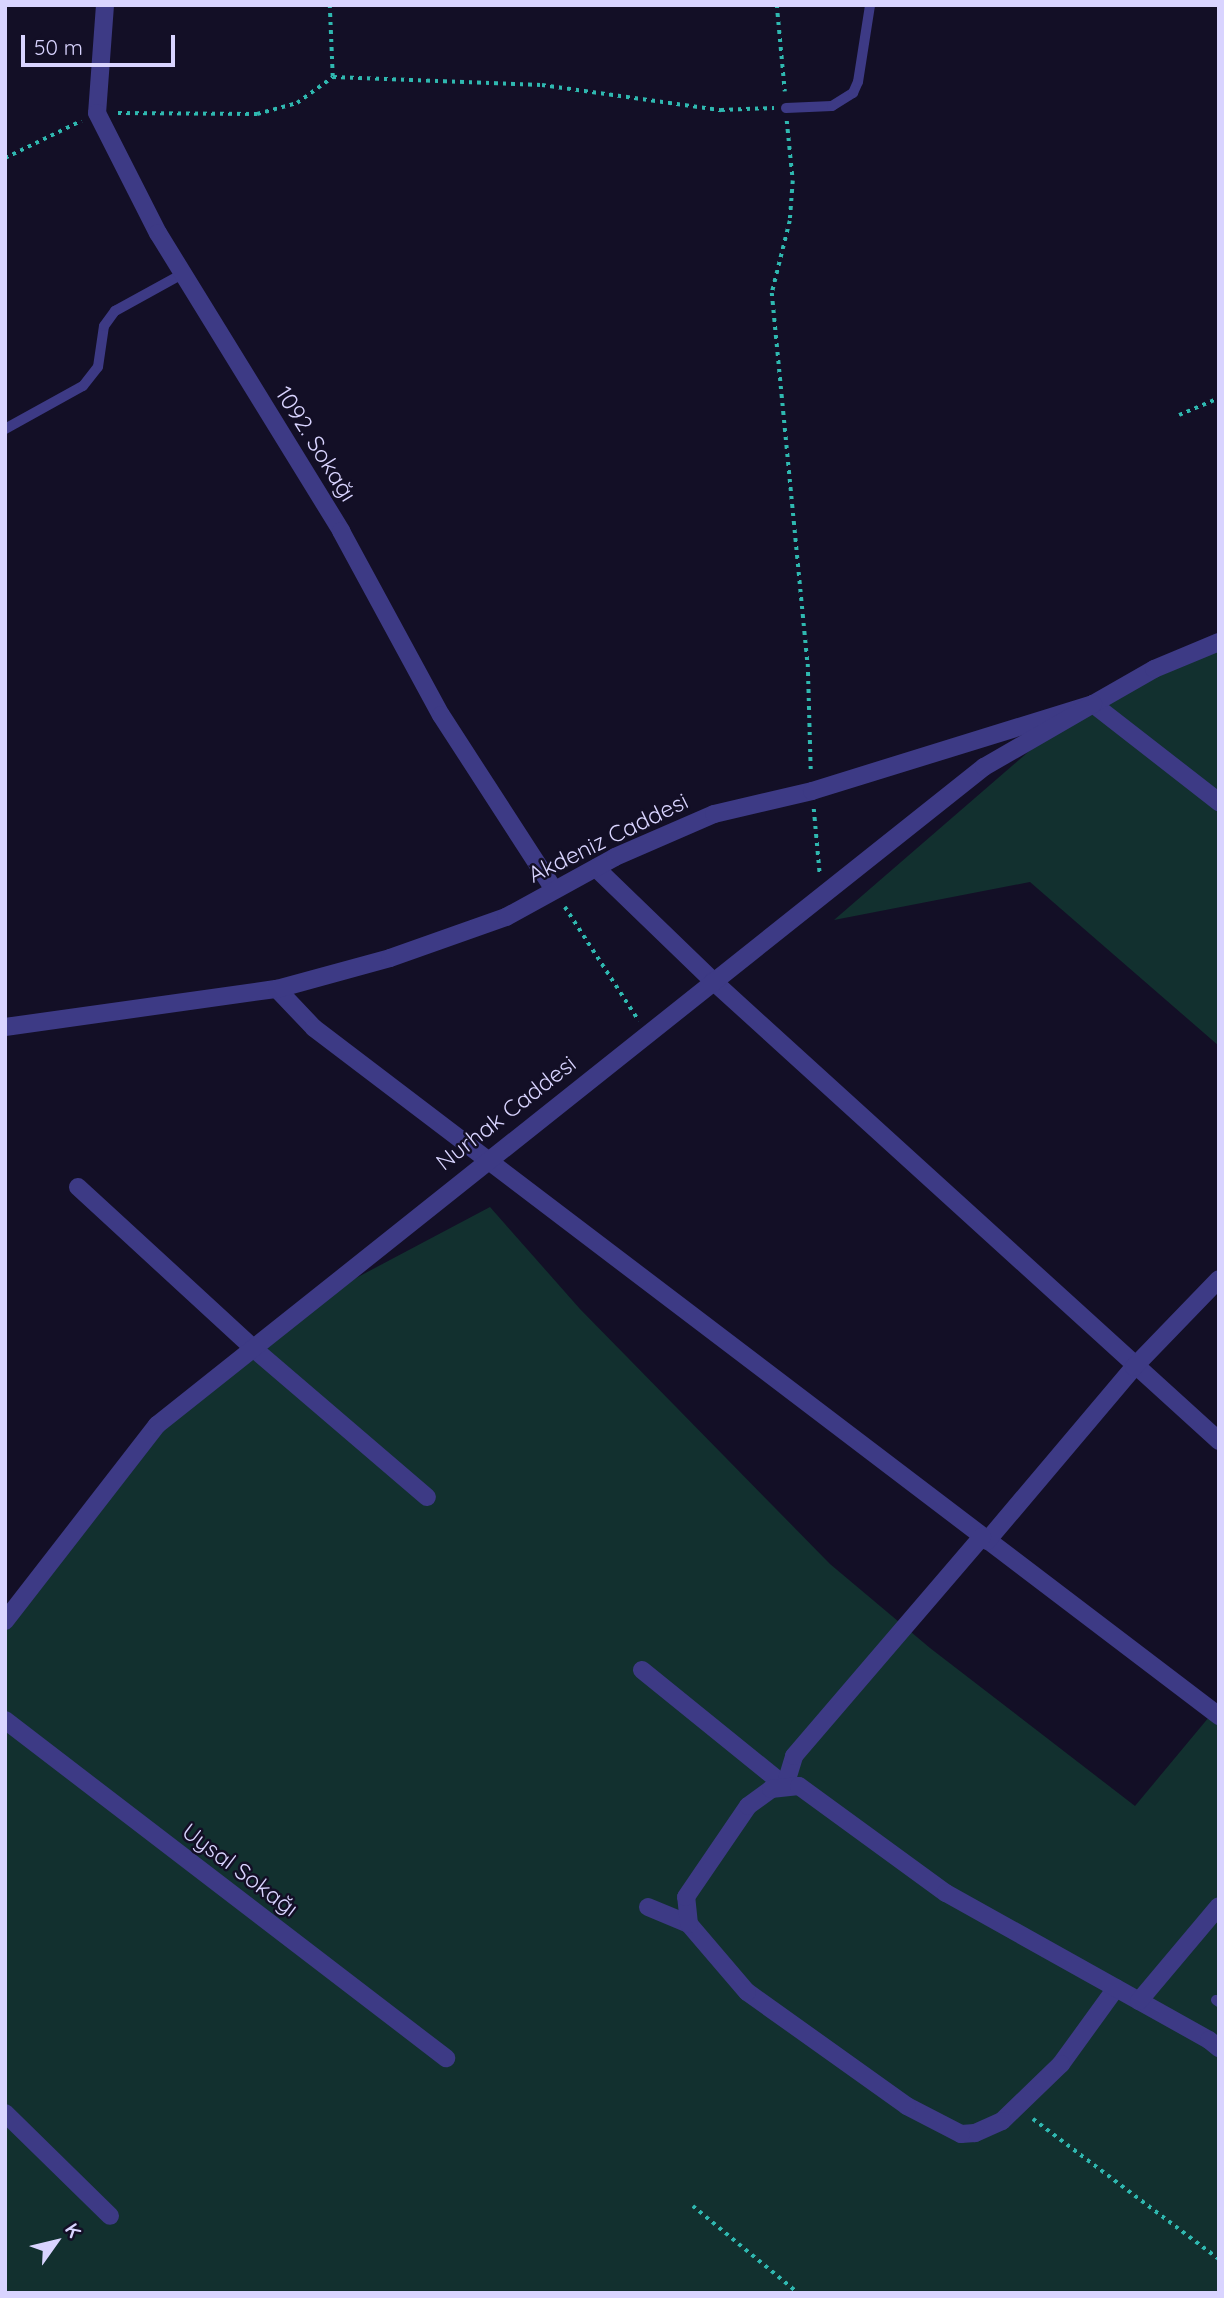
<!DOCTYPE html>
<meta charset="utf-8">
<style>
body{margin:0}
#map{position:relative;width:1224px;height:2298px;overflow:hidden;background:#130f26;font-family:Quicksand,sans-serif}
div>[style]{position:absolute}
.green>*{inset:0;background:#12302f}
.path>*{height:3.5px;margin-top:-1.75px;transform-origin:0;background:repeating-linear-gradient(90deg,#2fb8b0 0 3.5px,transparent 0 8.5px)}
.service>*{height:10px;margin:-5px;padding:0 5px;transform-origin:5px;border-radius:5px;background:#3d3a85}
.minor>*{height:18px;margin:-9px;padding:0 9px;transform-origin:9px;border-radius:9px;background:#3d3a85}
.tertiary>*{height:18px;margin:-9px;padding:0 9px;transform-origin:9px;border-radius:9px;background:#3d3a85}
span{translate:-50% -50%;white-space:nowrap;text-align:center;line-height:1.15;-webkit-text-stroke:5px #130f26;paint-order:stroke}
.street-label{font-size:23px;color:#d9d4ff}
.frame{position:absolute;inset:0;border:7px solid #d9d4ff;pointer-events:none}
.north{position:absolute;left:21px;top:2207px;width:70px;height:70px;-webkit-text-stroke:5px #130f26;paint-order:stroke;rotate:56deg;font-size:19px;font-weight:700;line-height:28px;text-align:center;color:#d9d4ff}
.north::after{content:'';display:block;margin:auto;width:24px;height:32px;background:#d9d4ff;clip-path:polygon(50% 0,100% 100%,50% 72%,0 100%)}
.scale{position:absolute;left:21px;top:35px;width:154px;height:32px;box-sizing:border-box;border:4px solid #d9d4ff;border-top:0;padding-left:9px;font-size:21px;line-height:24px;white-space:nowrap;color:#d9d4ff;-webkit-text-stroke:5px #130f26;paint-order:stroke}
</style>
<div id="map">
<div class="green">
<div style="clip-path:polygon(1219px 639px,1219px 1046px,1030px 882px,834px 920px,1087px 701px)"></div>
<div style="clip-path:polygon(490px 1207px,580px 1309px,830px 1564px,930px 1648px,1135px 1806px,1219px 1705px,1219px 2293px,5px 2293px,5px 1622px,161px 1428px,339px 1287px)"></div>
</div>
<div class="path">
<div style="left:330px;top:5px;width:72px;rotate:87.6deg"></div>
<div style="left:777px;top:5px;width:87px;rotate:84.7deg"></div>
<div style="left:118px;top:113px;width:139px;rotate:0.4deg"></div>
<div style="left:257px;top:114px;width:41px;rotate:-15.4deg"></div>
<div style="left:297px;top:103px;width:44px;rotate:-35.8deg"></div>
<div style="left:333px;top:77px;width:209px;rotate:2.2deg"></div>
<div style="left:542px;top:85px;width:181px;rotate:8deg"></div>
<div style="left:721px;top:110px;width:53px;rotate:-2.2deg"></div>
<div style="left:787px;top:121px;width:60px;rotate:84.3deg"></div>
<div style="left:793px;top:181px;width:40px;rotate:94.3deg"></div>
<div style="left:790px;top:221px;width:74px;rotate:104deg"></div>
<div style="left:772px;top:293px;width:373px;rotate:84.5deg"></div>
<div style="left:808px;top:664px;width:110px;rotate:88.4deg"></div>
<div style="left:5px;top:158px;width:85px;rotate:-26deg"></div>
<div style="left:1179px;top:415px;width:43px;rotate:-23deg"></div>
<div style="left:814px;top:809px;width:66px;rotate:84.8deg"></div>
<div style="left:565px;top:907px;width:136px;rotate:57deg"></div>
<div style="left:1033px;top:2119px;width:233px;rotate:37deg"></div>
<div style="left:693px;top:2206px;width:136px;rotate:39.6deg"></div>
</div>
<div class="service">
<div style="left:786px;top:108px;width:46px;rotate:-2.5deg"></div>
<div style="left:832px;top:106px;width:25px;rotate:-32deg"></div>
<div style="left:853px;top:93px;width:12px;rotate:-66deg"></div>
<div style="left:858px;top:82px;width:78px;rotate:-81.1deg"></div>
<div style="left:5px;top:429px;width:89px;rotate:-28.9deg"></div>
<div style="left:83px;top:386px;width:24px;rotate:-52deg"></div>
<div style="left:98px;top:367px;width:41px;rotate:-81.7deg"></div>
<div style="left:104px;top:326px;width:19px;rotate:-54deg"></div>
<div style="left:115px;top:311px;width:77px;rotate:-28.9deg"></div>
<div style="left:1216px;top:2000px;width:4px;rotate:34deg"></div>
</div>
<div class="minor">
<div style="left:105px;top:5px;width:108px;rotate:94.2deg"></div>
<div style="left:97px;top:113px;width:135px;rotate:63.1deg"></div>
<div style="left:158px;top:233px;width:350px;rotate:58.4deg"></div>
<div style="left:341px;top:531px;width:209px;rotate:61.5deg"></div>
<div style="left:441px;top:715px;width:208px;rotate:57.1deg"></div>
<div style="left:1093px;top:704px;width:160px;rotate:37.9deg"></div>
<div style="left:596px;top:868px;width:163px;rotate:44deg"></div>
<div style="left:713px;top:981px;width:684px;rotate:42.27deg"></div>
<div style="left:277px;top:989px;width:54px;rotate:46.5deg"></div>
<div style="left:314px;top:1028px;width:1137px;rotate:37.24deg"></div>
<div style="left:78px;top:1187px;width:238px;rotate:42.6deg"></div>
<div style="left:253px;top:1348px;width:229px;rotate:40.6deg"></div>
<div style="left:987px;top:1541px;width:228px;rotate:-49.8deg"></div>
<div style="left:1134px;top:1367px;width:122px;rotate:-46deg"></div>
<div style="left:642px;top:1670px;width:184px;rotate:39deg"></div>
<div style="left:785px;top:1786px;width:31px;rotate:-73deg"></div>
<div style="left:794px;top:1756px;width:289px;rotate:-49.4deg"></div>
<div style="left:5px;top:1720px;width:556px;rotate:37.47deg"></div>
<div style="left:648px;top:1907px;width:44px;rotate:22.5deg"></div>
<div style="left:1116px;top:1988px;width:94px;rotate:125.9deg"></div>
<div style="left:1061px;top:2064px;width:82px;rotate:136deg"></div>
<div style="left:1002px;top:2121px;width:30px;rotate:156deg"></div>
<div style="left:975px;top:2133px;width:14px;rotate:176deg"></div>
<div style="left:961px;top:2134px;width:61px;rotate:-152.6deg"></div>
<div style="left:907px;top:2106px;width:196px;rotate:-144.5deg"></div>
<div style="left:747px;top:1992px;width:89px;rotate:-130.5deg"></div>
<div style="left:689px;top:1924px;width:27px;rotate:-96deg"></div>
<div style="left:686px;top:1897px;width:110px;rotate:-55.7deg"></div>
<div style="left:748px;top:1806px;width:29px;rotate:-36deg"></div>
<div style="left:771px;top:1789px;width:28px;rotate:-6deg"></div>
<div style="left:799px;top:1786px;width:182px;rotate:36.1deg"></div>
<div style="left:946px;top:1893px;width:301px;rotate:29.2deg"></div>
<div style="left:1209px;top:2040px;width:13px;rotate:39deg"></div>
<div style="left:1139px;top:2001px;width:124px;rotate:-49.9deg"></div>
<div style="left:5px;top:2113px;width:147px;rotate:44.4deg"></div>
</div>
<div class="tertiary">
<div style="left:5px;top:1027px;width:275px;rotate:-8deg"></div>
<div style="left:277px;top:989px;width:117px;rotate:-15.3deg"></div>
<div style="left:390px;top:958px;width:123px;rotate:-19.5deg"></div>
<div style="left:506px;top:917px;width:124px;rotate:-28.8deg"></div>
<div style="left:615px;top:857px;width:108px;rotate:-23.5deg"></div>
<div style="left:714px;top:814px;width:101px;rotate:-13.2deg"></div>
<div style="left:812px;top:791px;width:294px;rotate:-17.2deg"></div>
<div style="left:1093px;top:704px;width:70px;rotate:-29.8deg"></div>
<div style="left:1154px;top:669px;width:70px;rotate:-22.6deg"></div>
<div style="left:5px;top:1621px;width:248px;rotate:-52.2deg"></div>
<div style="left:157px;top:1425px;width:1057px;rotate:-38.51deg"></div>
<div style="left:984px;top:767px;width:126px;rotate:-30deg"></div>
</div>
<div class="street-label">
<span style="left:316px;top:444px;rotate:58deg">1092. Sokağı</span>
<span style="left:608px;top:838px;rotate:-26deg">Akdeniz Caddesi</span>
<span style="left:506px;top:1113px;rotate:-38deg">Nurhak Caddesi</span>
<span style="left:240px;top:1870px;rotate:37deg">Uysal Sokağı</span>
</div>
<div class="frame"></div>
<div class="north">K</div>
<div class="scale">50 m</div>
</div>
